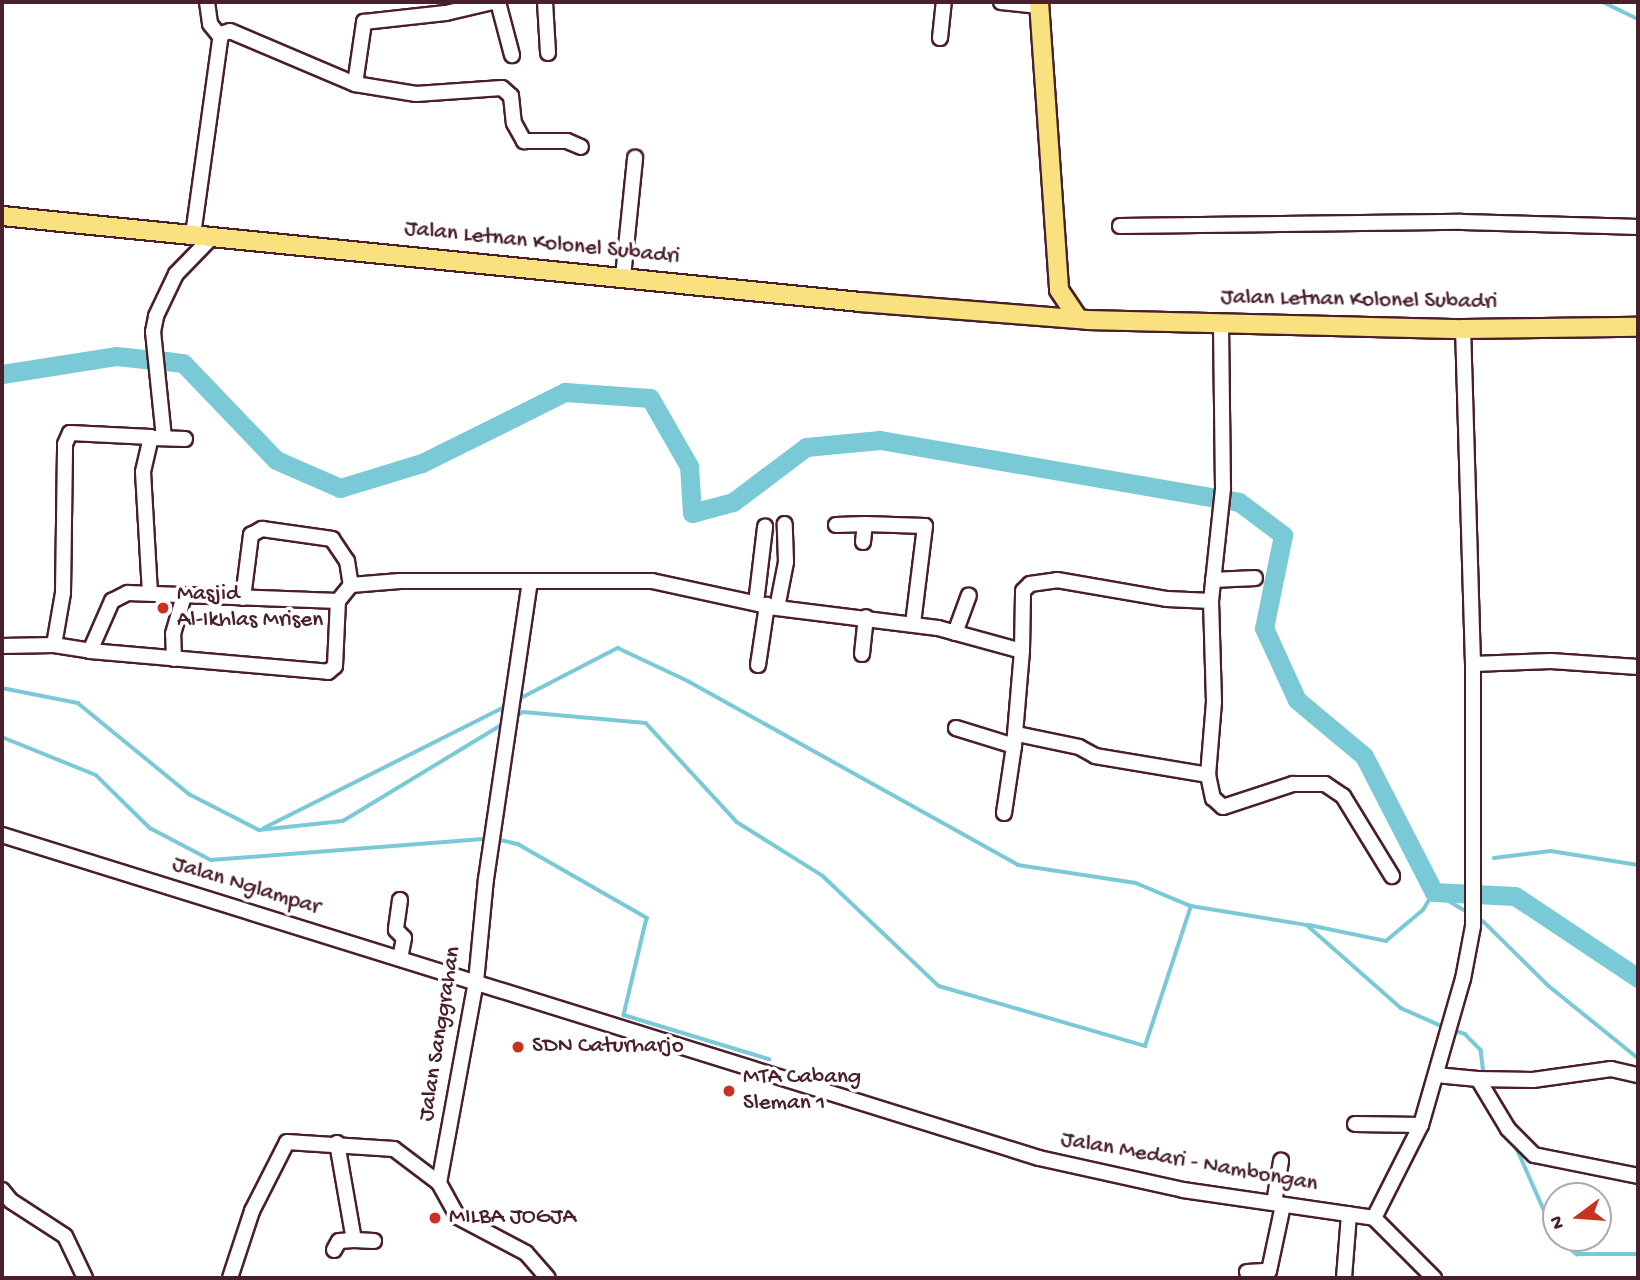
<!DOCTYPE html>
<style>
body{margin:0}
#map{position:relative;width:1640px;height:1280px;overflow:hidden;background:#fff;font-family:"Gochi Hand",sans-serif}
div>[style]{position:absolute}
.stream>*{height:3.5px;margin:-1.75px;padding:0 1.75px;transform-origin:1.75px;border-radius:1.75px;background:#7ac9d6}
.river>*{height:19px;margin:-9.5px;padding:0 9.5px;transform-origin:9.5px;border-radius:9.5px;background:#7ac9d6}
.roads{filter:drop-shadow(2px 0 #4a1f2b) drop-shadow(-2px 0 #4a1f2b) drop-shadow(0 2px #4a1f2b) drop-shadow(0 -2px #4a1f2b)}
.minor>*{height:14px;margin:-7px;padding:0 7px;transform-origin:7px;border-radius:7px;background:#fff}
.major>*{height:18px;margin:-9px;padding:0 9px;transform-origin:9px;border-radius:9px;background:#fae180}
.dots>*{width:19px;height:19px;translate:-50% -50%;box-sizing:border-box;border:4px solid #fff;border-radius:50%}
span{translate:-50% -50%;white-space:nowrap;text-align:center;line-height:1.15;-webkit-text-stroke:7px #fff;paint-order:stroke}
.street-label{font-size:23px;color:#4a1f2b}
.poi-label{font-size:23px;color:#4a1f2b}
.left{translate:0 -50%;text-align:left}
.frame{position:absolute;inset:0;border:4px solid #4a1f2b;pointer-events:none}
.north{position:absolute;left:1542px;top:1182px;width:70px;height:70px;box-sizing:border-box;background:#fff;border:2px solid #b7a5aa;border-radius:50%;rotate:254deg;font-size:19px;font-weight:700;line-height:28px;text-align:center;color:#4a1f2b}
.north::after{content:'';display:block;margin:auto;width:24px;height:32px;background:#c8321e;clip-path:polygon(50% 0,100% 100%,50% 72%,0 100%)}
</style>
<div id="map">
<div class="stream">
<div style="left:1603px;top:2px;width:39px;rotate:26deg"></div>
<div style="left:2px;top:688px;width:77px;rotate:11.2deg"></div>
<div style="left:78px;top:703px;width:144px;rotate:39.3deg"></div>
<div style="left:189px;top:794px;width:79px;rotate:27.2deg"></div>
<div style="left:259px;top:830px;width:84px;rotate:-6.1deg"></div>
<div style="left:343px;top:821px;width:189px;rotate:-31.2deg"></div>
<div style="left:519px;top:699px;width:111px;rotate:-27.3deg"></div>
<div style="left:618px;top:648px;width:77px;rotate:25.2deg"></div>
<div style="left:688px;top:681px;width:378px;rotate:29.1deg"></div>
<div style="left:1018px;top:865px;width:119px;rotate:8.7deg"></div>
<div style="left:1136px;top:883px;width:60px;rotate:22.7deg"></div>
<div style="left:515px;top:717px;width:9px;rotate:-32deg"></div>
<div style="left:523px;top:712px;width:123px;rotate:5.1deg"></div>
<div style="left:646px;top:723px;width:134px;rotate:47.4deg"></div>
<div style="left:737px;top:822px;width:102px;rotate:32.1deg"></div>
<div style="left:823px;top:876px;width:160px;rotate:43.5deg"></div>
<div style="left:939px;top:986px;width:215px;rotate:16.2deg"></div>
<div style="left:1145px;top:1046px;width:147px;rotate:-71.8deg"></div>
<div style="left:1191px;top:906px;width:118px;rotate:9.3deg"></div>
<div style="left:1307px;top:925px;width:125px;rotate:41.4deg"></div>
<div style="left:1401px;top:1008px;width:49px;rotate:24deg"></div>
<div style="left:2px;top:737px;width:101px;rotate:22deg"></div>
<div style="left:96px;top:775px;width:76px;rotate:44.5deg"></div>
<div style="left:150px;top:828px;width:69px;rotate:27.7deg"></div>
<div style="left:211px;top:860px;width:276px;rotate:-4.4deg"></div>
<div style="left:264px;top:828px;width:272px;rotate:-26.7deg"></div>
<div style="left:496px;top:839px;width:23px;rotate:13deg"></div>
<div style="left:518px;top:844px;width:149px;rotate:29.8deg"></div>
<div style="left:647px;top:918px;width:100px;rotate:103.3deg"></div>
<div style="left:624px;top:1015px;width:152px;rotate:16.9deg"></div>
<div style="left:1494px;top:858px;width:57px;rotate:-7deg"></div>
<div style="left:1551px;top:851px;width:88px;rotate:9.1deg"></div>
<div style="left:1483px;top:921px;width:93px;rotate:44.6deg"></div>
<div style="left:1549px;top:986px;width:114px;rotate:39deg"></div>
<div style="left:1309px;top:925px;width:79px;rotate:11.7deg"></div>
<div style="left:1386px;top:941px;width:48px;rotate:-40deg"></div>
<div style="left:1423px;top:910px;width:21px;rotate:-59deg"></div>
<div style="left:1434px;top:892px;width:35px;rotate:31deg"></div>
<div style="left:1453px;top:1030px;width:13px;rotate:18deg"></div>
<div style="left:1465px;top:1034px;width:23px;rotate:45deg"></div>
<div style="left:1481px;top:1050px;width:26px;rotate:83deg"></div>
<div style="left:1515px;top:1144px;width:102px;rotate:66.2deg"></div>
<div style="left:1557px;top:1238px;width:26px;rotate:39deg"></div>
<div style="left:1577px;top:1254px;width:61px"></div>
</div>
<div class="river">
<div style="left:166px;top:361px;width:17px;rotate:7deg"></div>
<div style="left:183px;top:363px;width:134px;rotate:46.2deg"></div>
<div style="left:276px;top:460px;width:70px;rotate:23.6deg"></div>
<div style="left:340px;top:488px;width:86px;rotate:-17deg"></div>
<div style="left:422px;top:463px;width:160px;rotate:-26.4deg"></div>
<div style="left:565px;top:392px;width:85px;rotate:4deg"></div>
<div style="left:650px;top:398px;width:78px;rotate:60.2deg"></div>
<div style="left:689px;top:466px;width:47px;rotate:86.3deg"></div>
<div style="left:692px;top:513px;width:42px;rotate:-15deg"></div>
<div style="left:733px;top:502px;width:91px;rotate:-37deg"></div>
<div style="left:806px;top:447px;width:74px;rotate:-5.4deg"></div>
<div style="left:880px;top:440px;width:364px;rotate:9.8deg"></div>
<div style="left:1239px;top:502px;width:55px;rotate:36.9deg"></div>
<div style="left:1283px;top:535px;width:95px;rotate:101.5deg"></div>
<div style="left:1264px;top:628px;width:79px;rotate:65.4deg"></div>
<div style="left:1297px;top:700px;width:87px;rotate:39.9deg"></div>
<div style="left:1364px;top:756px;width:153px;rotate:62.8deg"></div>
<div style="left:1434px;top:892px;width:81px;rotate:2.8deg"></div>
<div style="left:1515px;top:896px;width:148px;rotate:33.7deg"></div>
<div style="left:2px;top:374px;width:115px;rotate:-9deg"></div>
<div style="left:116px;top:356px;width:31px;rotate:6deg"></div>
</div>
<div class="roads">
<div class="minor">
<div style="left:207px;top:2px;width:22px;rotate:82deg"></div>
<div style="left:210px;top:24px;width:14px;rotate:51deg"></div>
<div style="left:498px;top:2px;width:55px;rotate:75.2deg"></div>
<div style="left:545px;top:2px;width:51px;rotate:86.6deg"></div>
<div style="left:1001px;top:2px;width:38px;rotate:6deg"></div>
<div style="left:940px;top:38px;width:36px;rotate:-84deg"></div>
<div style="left:355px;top:84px;width:62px;rotate:9.3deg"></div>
<div style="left:416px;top:94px;width:86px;rotate:-4deg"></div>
<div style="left:502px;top:88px;width:12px;rotate:42deg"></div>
<div style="left:511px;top:96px;width:27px;rotate:84deg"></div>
<div style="left:514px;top:123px;width:21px;rotate:61deg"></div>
<div style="left:524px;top:141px;width:43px"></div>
<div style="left:567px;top:141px;width:15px;rotate:23deg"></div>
<div style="left:1120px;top:226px;width:342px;rotate:-0.7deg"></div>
<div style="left:1462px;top:222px;width:176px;rotate:1.6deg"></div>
<div style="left:193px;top:235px;width:203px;rotate:-82.1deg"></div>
<div style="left:221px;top:34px;width:9px;rotate:-18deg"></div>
<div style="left:230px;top:31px;width:136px;rotate:23deg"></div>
<div style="left:355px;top:84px;width:63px;rotate:-81.7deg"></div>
<div style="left:364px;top:22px;width:82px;rotate:-6.3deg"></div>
<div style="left:446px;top:13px;width:48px;rotate:-13.2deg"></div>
<div style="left:623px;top:277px;width:120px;rotate:-84.2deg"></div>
<div style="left:155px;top:438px;width:30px;rotate:2deg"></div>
<div style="left:164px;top:438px;width:107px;rotate:-95.9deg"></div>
<div style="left:153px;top:332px;width:16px;rotate:-79deg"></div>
<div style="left:156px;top:316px;width:47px;rotate:-64.5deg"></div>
<div style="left:176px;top:274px;width:50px;rotate:-45.8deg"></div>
<div style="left:836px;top:525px;width:29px;rotate:-2deg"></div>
<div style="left:863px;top:542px;width:18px;rotate:-84deg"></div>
<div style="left:865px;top:524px;width:60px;rotate:1.9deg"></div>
<div style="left:925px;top:526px;width:99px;rotate:97deg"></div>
<div style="left:1213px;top:580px;width:42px;rotate:-2.7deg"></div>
<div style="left:243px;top:598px;width:64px;rotate:-82.8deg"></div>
<div style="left:251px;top:535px;width:13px;rotate:-29deg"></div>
<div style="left:262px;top:529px;width:71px;rotate:8.1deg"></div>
<div style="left:332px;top:539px;width:27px;rotate:56deg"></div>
<div style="left:347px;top:561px;width:24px;rotate:81deg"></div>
<div style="left:756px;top:603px;width:77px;rotate:-83.2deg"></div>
<div style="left:777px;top:608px;width:47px;rotate:-78.9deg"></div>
<div style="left:786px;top:562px;width:38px;rotate:-92deg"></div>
<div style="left:955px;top:633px;width:40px;rotate:-69.8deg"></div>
<div style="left:54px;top:645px;width:53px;rotate:-80.2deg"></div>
<div style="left:63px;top:593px;width:149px;rotate:-89.2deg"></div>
<div style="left:65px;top:444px;width:12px;rotate:-66deg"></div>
<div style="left:70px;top:433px;width:81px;rotate:2.8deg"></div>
<div style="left:151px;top:437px;width:36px;rotate:103deg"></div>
<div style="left:143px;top:472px;width:120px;rotate:86.7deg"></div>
<div style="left:2px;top:646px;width:52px;rotate:-1.1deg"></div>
<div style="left:54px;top:645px;width:36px;rotate:9deg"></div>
<div style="left:90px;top:651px;width:55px;rotate:-66.3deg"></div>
<div style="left:112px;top:601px;width:18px;rotate:-27deg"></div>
<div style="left:128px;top:593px;width:210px;rotate:2.2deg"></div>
<div style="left:338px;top:601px;width:21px;rotate:-51deg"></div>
<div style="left:351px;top:585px;width:49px;rotate:-4.7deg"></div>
<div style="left:400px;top:581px;width:252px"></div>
<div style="left:652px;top:581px;width:128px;rotate:12.2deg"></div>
<div style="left:777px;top:608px;width:162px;rotate:7.1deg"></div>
<div style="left:938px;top:628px;width:87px;rotate:15.3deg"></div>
<div style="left:1022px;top:651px;width:60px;rotate:-89deg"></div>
<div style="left:1023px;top:591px;width:10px;rotate:-45deg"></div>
<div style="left:1030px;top:584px;width:27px;rotate:-8deg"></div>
<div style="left:1057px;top:580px;width:112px;rotate:9.8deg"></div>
<div style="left:1167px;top:599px;width:44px;rotate:2.6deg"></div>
<div style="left:90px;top:651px;width:239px;rotate:5deg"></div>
<div style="left:328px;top:672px;width:9px;rotate:-41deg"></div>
<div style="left:335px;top:666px;width:65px;rotate:-87.4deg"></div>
<div style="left:862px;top:654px;width:37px;rotate:-84deg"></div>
<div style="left:174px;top:659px;width:25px;rotate:-92deg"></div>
<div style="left:173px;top:634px;width:40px;rotate:-74deg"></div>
<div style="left:1473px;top:664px;width:78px;rotate:-2.2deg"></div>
<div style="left:1551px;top:661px;width:87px;rotate:3.9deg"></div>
<div style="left:758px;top:665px;width:61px;rotate:-81.5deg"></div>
<div style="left:956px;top:728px;width:61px;rotate:17.2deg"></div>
<div style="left:1014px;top:746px;width:95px;rotate:-85.2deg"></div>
<div style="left:1017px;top:734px;width:63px;rotate:11.8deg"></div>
<div style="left:1079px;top:747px;width:18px;rotate:29deg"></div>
<div style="left:1095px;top:756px;width:115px;rotate:9.5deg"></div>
<div style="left:1208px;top:775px;width:73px;rotate:-85.3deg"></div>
<div style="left:1214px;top:702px;width:101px;rotate:-91.7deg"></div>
<div style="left:1211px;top:601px;width:114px;rotate:-83.9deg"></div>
<div style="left:1223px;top:488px;width:166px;rotate:-90.7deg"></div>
<div style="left:1208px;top:775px;width:24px;rotate:78deg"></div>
<div style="left:1213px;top:798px;width:13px;rotate:42deg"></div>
<div style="left:1223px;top:807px;width:74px;rotate:-18.2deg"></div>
<div style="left:1293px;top:784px;width:32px"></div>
<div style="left:1325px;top:784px;width:22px;rotate:34deg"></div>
<div style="left:1343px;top:796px;width:94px;rotate:58.5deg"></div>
<div style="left:1004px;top:813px;width:68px;rotate:-81.5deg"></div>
<div style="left:2px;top:835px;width:1086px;rotate:17.3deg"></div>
<div style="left:1039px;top:1158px;width:148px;rotate:12.5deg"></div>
<div style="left:1183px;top:1190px;width:193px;rotate:8.3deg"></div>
<div style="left:400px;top:900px;width:30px;rotate:98deg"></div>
<div style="left:396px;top:930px;width:11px;rotate:45deg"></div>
<div style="left:404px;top:938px;width:21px;rotate:101deg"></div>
<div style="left:1436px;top:1075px;width:42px;rotate:5.4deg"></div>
<div style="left:1478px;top:1079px;width:58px;rotate:59deg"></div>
<div style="left:1508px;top:1129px;width:37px;rotate:45deg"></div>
<div style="left:1534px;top:1155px;width:106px;rotate:11.4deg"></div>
<div style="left:1478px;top:1079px;width:55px;rotate:1deg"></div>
<div style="left:1533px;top:1080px;width:79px;rotate:-8deg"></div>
<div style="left:1611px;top:1069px;width:28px;rotate:13deg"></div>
<div style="left:1355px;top:1124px;width:66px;rotate:0.9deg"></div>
<div style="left:337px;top:1143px;width:98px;rotate:80.1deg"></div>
<div style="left:354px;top:1240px;width:20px;rotate:3deg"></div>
<div style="left:439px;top:1183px;width:39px;rotate:61deg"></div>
<div style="left:458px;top:1217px;width:77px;rotate:27.9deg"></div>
<div style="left:526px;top:1253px;width:33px;rotate:49deg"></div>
<div style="left:2px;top:1190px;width:14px;rotate:51deg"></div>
<div style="left:11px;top:1201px;width:64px;rotate:32.9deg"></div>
<div style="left:65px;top:1236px;width:47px;rotate:64.5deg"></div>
<div style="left:1274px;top:1203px;width:43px;rotate:-80.5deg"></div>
<div style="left:1374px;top:1218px;width:104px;rotate:-63.2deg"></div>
<div style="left:1421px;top:1125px;width:152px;rotate:-74deg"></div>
<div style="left:1463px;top:979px;width:54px;rotate:-79.3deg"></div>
<div style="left:1473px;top:926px;width:262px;rotate:-90deg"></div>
<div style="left:1473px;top:664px;width:335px;rotate:-91.7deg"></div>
<div style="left:1374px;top:1218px;width:85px;rotate:45deg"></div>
<div style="left:334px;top:1250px;width:10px;rotate:-61deg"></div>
<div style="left:339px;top:1241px;width:15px;rotate:-4deg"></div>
<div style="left:1247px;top:1272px;width:22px;rotate:-3deg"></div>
<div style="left:1269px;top:1271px;width:67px;rotate:-78deg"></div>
<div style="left:230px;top:1278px;width:71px;rotate:-71.8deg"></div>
<div style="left:252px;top:1211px;width:77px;rotate:-63.1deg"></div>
<div style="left:287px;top:1142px;width:107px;rotate:3.7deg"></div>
<div style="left:394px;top:1149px;width:56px;rotate:37.1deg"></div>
<div style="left:439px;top:1183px;width:204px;rotate:-79.6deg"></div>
<div style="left:476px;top:982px;width:103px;rotate:-84.5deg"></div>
<div style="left:486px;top:879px;width:300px;rotate:-81.6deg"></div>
<div style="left:1344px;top:1278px;width:64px;rotate:-85.5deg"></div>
</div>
<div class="major">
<div style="left:1039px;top:2px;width:289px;rotate:86deg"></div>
<div style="left:1059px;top:290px;width:34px;rotate:56deg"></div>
<div style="left:2px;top:216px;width:862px;rotate:5.72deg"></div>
<div style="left:860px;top:302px;width:228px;rotate:4.5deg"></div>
<div style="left:1087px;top:320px;width:376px;rotate:1.4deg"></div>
<div style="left:1463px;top:329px;width:175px;rotate:-0.7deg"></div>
</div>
</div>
<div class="dots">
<div style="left:163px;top:608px;background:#c8321e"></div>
<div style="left:518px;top:1047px;background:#c8321e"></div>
<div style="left:729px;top:1091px;background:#c8321e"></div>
<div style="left:435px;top:1218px;background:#c8321e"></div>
</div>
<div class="street-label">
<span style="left:542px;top:244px;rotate:6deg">Jalan Letnan Kolonel Subadri</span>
<span style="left:1359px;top:301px;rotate:1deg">Jalan Letnan Kolonel Subadri</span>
<span style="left:246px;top:887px;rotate:17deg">Jalan Nglampar</span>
<span style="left:441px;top:1034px;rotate:-81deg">Jalan Sanggrahan</span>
<span style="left:1189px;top:1163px;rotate:10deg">Jalan Medari - Nambongan</span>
</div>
<div class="poi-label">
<span class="left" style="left:177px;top:608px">Masjid<br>Al-Ikhlas Mrisen</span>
<span class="left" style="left:532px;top:1047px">SDN Caturharjo</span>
<span class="left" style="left:743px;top:1091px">MTA Cabang<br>Sleman 1</span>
<span class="left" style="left:449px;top:1218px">MILBA JOGJA</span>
</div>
<div class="frame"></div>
<div class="north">N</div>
</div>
